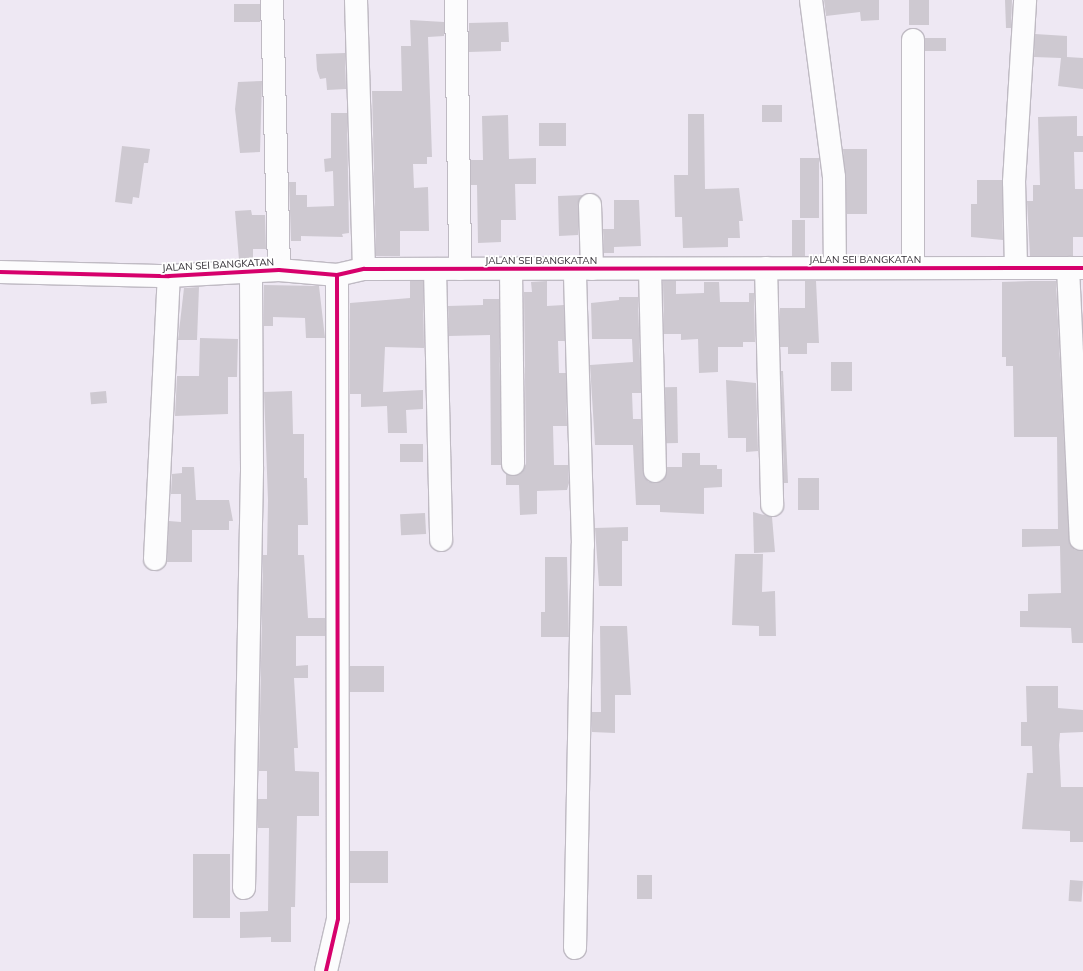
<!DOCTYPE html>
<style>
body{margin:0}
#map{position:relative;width:1083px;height:971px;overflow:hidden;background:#eee8f3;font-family:Mulish,sans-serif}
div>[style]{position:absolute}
.building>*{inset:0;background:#cec9d1;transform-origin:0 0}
.roads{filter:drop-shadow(1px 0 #bfbac3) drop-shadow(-1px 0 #bfbac3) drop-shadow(0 1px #bfbac3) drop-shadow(0 -1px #bfbac3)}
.minor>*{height:22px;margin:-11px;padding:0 11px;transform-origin:11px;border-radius:11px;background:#fcfcfd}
.cycleway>*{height:4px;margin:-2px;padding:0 2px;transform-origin:2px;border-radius:2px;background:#d6006c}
span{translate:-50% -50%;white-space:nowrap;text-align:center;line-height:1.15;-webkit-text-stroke:3.5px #fff;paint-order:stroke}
.street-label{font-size:10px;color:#302c33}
</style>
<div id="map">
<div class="building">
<div style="clip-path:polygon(824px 0,879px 0,879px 20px,861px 21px,860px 12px,826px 16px)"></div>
<div style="left:909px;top:0;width:20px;height:25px"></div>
<div style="clip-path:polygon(1005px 0,1012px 0,1011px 28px,1006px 28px)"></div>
<div style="left:260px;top:4px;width:18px;height:26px;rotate:90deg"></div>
<div style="clip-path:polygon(410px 20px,444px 22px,444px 36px,428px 37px,432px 157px,427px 157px,427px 164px,413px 164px,414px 188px,428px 187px,429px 231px,400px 231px,400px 256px,376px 256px,372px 91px,402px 91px,401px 46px,411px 46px)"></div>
<div style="clip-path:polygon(508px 22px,509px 42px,501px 42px,501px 51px,469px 52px,469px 23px)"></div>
<div style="clip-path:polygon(1035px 34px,1067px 36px,1067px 57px,1083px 58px,1083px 89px,1058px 86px,1061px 58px,1034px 57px)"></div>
<div style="left:925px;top:38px;width:21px;height:13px"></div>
<div style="clip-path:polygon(345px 53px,346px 89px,327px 90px,326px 78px,320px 79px,317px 70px,316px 54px)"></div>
<div style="clip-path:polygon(262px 81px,260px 152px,240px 153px,235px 109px,238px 82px)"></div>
<div style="left:782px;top:105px;width:17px;height:20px;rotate:90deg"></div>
<div style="clip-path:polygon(331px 113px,347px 113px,349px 233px,342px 234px,343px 237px,301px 236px,301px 241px,291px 241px,289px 182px,296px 182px,296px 195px,307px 195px,307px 207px,334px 206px,333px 171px,325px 172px,324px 159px,331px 158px)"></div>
<div style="clip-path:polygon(688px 114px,704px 114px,705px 189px,739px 188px,743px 221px,739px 221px,740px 238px,728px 238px,728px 247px,683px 248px,682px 217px,675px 217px,674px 175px,688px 175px)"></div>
<div style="clip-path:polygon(508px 115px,509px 159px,536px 158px,536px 184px,515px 184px,516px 220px,501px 220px,501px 242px,478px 243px,477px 185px,471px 185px,471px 160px,483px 160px,482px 116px)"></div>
<div style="clip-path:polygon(1077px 116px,1077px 136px,1083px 136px,1083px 152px,1074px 152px,1075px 189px,1083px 189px,1083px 237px,1073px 237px,1073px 256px,1030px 256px,1027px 201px,1033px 201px,1033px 185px,1040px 185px,1038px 117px)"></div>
<div style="left:566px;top:123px;width:23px;height:27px;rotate:90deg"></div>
<div style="clip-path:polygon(122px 146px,150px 149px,148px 163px,144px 163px,139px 198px,133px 197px,132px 204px,115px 202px)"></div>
<div style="clip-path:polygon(843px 149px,867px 149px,867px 214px,847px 214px)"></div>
<div style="left:800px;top:158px;width:19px;height:60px"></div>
<div style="clip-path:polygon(977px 180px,1002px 180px,1003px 240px,971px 237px,971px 204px,977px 204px)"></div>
<div style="clip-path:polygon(583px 195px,578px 205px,578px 235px,559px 236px,558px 196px)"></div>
<div style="clip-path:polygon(614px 200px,639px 200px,641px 246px,614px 247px,614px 253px,604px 253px,603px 229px,614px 229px)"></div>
<div style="clip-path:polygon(251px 210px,252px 215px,265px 215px,266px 249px,253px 249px,253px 259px,239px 260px,235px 211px)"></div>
<div style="left:792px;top:220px;width:13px;height:36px"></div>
<div style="clip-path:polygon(410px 281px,423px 281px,424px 348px,385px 347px,383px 392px,423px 390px,423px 409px,406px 410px,407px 433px,388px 433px,387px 406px,361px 407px,361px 394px,350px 394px,350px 303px,410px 298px)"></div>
<div style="clip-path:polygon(547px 281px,547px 306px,564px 305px,565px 341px,558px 341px,559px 373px,566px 373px,567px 426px,553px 426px,554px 465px,568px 465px,569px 483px,567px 490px,537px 491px,537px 514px,520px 515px,519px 485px,506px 485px,506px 474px,519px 475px,526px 464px,524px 292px,532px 292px,531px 282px)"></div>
<div style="clip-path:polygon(663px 281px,676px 281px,676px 294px,704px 293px,704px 282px,719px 282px,720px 302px,749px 302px,749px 293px,754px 293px,755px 342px,743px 342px,743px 347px,718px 347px,718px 372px,699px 373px,698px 339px,681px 340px,681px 334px,664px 334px)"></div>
<div style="clip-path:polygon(805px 281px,816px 281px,819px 343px,807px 343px,807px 354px,788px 354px,788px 347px,780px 347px,780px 308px,805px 308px)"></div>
<div style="clip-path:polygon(1031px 281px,1056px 281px,1069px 540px,1075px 550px,1083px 551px,1083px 643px,1072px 643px,1071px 628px,1020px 627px,1020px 611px,1028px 611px,1028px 594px,1061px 593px,1060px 546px,1022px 547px,1022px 529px,1058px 529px,1057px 437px,1014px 437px,1013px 366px,1006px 366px,1006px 357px,1002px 357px,1002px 282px)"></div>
<div style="clip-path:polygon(264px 285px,319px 286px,325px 338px,306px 338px,305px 318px,273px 317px,273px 326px,264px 326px)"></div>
<div style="clip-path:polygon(199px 287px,197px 340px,178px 340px,184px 288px)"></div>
<div style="clip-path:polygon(619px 297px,638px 297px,641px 393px,632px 393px,633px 419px,641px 419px,644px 477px,649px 482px,661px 482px,667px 467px,682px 467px,682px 453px,700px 453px,700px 465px,717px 465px,717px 469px,722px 469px,722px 487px,704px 488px,704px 514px,660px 512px,660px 505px,636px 505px,633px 445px,595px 445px,590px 365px,633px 362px,632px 339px,592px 339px,591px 303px,619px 300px)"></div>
<div style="clip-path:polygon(483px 299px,499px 299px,501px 465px,491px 465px,490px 335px,449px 336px,448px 306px,483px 305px)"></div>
<div style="clip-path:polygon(200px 338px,238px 339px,237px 377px,228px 377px,228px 414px,175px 416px,177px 376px,199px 376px)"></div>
<div style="left:831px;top:362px;width:21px;height:29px"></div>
<div style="clip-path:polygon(781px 371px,783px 371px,788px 483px,784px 483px)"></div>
<div style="clip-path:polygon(726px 380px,756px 383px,758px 451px,746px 452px,746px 438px,728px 438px)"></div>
<div style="left:677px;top:387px;width:56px;height:12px;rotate:89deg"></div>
<div style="left:106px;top:391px;width:12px;height:16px;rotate:85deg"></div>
<div style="clip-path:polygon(292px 391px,293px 434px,304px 434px,304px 478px,307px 478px,308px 525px,298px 525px,298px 555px,304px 555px,308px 618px,325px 618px,325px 636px,296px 636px,296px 666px,308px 665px,308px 678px,294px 678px,298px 748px,294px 748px,295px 771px,319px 772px,319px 816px,297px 816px,295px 907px,291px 907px,291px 942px,271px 942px,271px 937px,240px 938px,240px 912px,268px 911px,269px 828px,258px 828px,258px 799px,267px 799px,267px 771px,259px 771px,263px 555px,267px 555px,268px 500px,264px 392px)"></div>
<div style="left:400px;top:444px;width:23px;height:18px"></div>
<div style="clip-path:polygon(182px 467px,194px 467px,196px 500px,229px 500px,233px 521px,229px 521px,229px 530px,192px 530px,192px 562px,167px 562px,169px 521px,181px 522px,181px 494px,171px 494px,172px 474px,182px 473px)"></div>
<div style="left:819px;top:478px;width:32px;height:21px;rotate:90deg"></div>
<div style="clip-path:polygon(753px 512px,772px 517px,775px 552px,754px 553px)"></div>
<div style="left:425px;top:513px;width:21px;height:25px;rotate:87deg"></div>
<div style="clip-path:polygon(628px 527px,628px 541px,622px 541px,622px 586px,599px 586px,595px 528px)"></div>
<div style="clip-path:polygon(735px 554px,763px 554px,762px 592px,775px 591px,776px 636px,759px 636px,759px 626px,732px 625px)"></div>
<div style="clip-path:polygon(545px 557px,567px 557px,569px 637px,541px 637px,541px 612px,545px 612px)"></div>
<div style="clip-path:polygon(600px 626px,627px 626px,631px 695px,615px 695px,615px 733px,592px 732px,592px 712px,601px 712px)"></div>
<div style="left:350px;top:666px;width:34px;height:26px"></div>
<div style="clip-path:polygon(1026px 686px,1058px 686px,1058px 708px,1083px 710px,1083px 732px,1060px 733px,1059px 745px,1061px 787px,1083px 787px,1083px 842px,1070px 842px,1070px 831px,1022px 829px,1027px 773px,1033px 773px,1032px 746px,1021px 746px,1021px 722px,1027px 722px)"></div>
<div style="left:350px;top:851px;width:38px;height:32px"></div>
<div style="left:193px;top:854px;width:37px;height:64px"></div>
<div style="left:652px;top:875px;width:24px;height:15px;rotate:90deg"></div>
<div style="left:1070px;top:880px;width:13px;height:21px;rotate:4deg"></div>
</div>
<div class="roads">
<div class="minor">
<div style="left:272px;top:0;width:270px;rotate:88.5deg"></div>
<div style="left:356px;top:0;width:269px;rotate:88.3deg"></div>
<div style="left:456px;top:0;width:269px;rotate:89.1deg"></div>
<div style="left:811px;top:0;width:178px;rotate:82.6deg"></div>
<div style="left:834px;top:177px;width:91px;rotate:89.4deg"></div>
<div style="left:913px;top:40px;width:228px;rotate:90deg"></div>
<div style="left:590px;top:205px;width:64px;rotate:88.2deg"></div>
<div style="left:766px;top:268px;width:237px;rotate:88.5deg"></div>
<div style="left:1016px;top:268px;width:86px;rotate:-91.3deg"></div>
<div style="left:1014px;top:182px;width:182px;rotate:-86.5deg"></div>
<div style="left:1068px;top:268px;width:271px;rotate:87.3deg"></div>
<div style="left:435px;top:269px;width:271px;rotate:88.7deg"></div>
<div style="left:511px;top:269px;width:195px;rotate:89.4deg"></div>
<div style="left:650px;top:269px;width:202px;rotate:88.6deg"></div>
<div style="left:0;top:272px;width:169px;rotate:1.4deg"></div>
<div style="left:169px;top:276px;width:110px;rotate:-3.1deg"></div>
<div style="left:279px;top:270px;width:58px;rotate:4.9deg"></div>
<div style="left:337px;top:275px;width:28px;rotate:-13deg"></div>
<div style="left:364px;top:269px;width:719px;rotate:-0.08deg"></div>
<div style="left:155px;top:559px;width:283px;rotate:-87.2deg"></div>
<div style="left:244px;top:888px;width:421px;rotate:-88.9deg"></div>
<div style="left:252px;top:467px;width:195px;rotate:-90.3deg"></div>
<div style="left:575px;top:948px;width:403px;rotate:-88.9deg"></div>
<div style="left:583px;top:545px;width:276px;rotate:-91.7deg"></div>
<div style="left:326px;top:971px;width:53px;rotate:-77deg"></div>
<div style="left:338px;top:919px;width:644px;rotate:-90.09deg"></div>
</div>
</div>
<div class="cycleway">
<div style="left:0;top:272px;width:169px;rotate:1.4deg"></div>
<div style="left:169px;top:276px;width:110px;rotate:-3.1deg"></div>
<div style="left:279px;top:270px;width:58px;rotate:4.9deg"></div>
<div style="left:337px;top:275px;width:28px;rotate:-13deg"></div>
<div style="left:364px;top:269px;width:719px;rotate:-0.08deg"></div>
<div style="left:326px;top:971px;width:53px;rotate:-77deg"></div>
<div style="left:338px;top:919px;width:644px;rotate:-90.09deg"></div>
</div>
<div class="street-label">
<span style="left:865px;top:260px">JALAN SEI BANGKATAN</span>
<span style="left:541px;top:261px">JALAN SEI BANGKATAN</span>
<span style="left:218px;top:265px;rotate:-3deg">JALAN SEI BANGKATAN</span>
</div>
</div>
